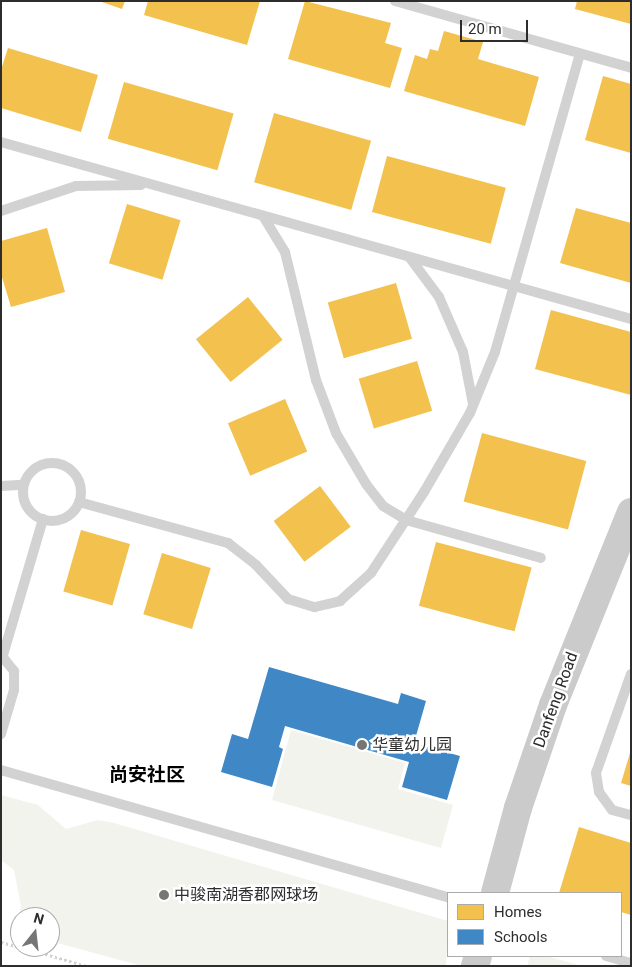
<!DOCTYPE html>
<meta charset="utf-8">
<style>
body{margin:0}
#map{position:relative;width:632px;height:967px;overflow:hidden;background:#fff;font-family:Roboto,"Noto Sans SC",sans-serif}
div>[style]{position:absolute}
.green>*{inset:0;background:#f1f3ec}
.homes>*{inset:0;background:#f2c14e;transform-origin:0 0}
.schools>*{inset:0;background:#3f88c5}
.path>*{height:3px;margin-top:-1.5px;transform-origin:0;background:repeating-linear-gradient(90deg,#d2d2d2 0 2.5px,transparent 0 5px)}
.service>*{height:10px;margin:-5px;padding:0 5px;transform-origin:5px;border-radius:5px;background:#d2d2d2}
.service>.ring{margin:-5px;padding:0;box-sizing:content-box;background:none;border:10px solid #d2d2d2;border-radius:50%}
.secondary>*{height:28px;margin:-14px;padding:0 14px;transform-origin:14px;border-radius:14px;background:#cbcbcb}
.dots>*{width:14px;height:14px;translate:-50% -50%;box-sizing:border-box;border:2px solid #fff;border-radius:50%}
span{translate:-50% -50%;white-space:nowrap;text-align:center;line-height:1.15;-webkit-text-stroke:5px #fff;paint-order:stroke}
.street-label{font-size:16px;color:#2d2d2d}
.poi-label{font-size:16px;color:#2d2d2d}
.left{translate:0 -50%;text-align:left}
.quarter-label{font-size:19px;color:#000;font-weight:700}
.frame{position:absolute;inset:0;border:2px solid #2d2d2d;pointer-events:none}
.legend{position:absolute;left:447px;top:892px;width:175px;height:65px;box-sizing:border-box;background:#fff;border:1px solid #ababab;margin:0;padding:6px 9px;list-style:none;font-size:15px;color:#2d2d2d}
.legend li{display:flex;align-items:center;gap:10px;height:25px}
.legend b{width:25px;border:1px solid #ababab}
.north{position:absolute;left:10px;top:907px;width:50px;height:50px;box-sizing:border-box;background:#fff;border:1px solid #ababab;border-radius:50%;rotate:16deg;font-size:14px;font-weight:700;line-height:20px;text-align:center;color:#2d2d2d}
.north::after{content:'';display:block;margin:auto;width:18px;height:22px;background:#767676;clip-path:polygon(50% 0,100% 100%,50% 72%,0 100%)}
.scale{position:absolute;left:460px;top:20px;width:68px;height:22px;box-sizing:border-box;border:2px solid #2d2d2d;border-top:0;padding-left:6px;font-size:15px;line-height:18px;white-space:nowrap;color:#2d2d2d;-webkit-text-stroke:4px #fff;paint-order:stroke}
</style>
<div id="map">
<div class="green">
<div style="clip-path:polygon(291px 730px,405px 763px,398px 789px,453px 805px,441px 848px,272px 800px)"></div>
<div style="clip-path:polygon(1px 795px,38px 805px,66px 829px,98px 820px,114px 823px,448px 921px,446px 966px,142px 966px,50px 941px,50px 917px,20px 917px,20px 932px,15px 931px,21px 906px,14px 870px,1px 860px)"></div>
<div style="clip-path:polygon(530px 956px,546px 956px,582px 966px,527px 966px)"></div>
</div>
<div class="homes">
<div style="clip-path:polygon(99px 1px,125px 1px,122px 9px)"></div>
<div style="clip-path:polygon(148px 1px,260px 1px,247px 45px,144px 15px)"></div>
<div style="clip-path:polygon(305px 1px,391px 23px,385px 43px,402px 48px,390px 88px,288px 59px)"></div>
<div style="clip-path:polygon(577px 1px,631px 1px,631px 24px,575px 9px)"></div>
<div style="clip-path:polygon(444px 31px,483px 42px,478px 59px,539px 77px,525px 126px,404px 91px,415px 55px,427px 59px,430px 49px,438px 51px)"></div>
<div style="clip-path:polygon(8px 48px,98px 75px,81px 132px,1px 108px,1px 70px)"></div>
<div style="clip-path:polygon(603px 76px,631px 84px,631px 153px,585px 140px)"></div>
<div style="left:124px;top:82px;width:114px;height:59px;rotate:16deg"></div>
<div style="left:274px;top:113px;width:101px;height:72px;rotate:16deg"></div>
<div style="left:387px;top:156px;width:123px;height:58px;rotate:15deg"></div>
<div style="left:127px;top:204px;width:56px;height:62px;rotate:17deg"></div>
<div style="clip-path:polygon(576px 208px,631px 223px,631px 283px,560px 263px)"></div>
<div style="clip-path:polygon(47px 228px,65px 292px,11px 307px,1px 274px,1px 241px)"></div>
<div style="left:396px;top:283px;width:58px;height:71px;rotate:74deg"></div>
<div style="left:248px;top:297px;width:55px;height:67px;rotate:51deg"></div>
<div style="clip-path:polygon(551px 310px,631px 332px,631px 395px,535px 369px)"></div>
<div style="left:417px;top:361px;width:52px;height:61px;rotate:73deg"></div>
<div style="left:285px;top:399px;width:57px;height:62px;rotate:67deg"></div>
<div style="left:482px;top:433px;width:108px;height:71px;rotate:15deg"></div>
<div style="left:320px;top:486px;width:51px;height:58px;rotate:53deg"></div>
<div style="left:81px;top:530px;width:51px;height:64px;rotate:16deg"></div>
<div style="left:436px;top:542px;width:99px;height:66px;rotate:15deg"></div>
<div style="left:162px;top:553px;width:51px;height:64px;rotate:17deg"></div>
<div style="clip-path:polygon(630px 753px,631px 753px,631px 786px,621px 783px)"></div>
<div style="clip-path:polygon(579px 827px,631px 843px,631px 915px,621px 912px,621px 893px,559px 893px)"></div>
</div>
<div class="schools">
<div style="clip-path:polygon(269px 667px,398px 704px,401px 693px,426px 701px,414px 743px,460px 756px,447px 800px,402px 787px,409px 762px,285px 726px,279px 747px,283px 749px,272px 787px,221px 772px,232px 734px,248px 739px)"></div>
</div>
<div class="path">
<div style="left:1px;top:942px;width:20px;rotate:15deg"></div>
<div style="left:21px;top:947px;width:69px;rotate:16.1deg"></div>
</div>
<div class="service">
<div style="left:395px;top:1px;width:245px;rotate:15.8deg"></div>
<div style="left:1px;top:142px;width:654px;rotate:15.69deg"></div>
<div style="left:1px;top:211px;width:79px;rotate:-18.4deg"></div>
<div style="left:76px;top:186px;width:65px;rotate:-0.9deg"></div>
<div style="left:263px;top:216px;width:42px;rotate:58.6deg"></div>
<div style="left:285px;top:252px;width:132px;rotate:76.4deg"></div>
<div style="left:316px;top:380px;width:57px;rotate:69.3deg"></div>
<div style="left:336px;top:433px;width:59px;rotate:59.5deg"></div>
<div style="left:366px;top:484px;width:28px;rotate:52deg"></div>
<div style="left:383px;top:506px;width:27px;rotate:31deg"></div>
<div style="left:406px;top:520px;width:140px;rotate:15.7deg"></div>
<div style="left:410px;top:258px;width:49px;rotate:53.4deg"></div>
<div style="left:439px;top:297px;width:60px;rotate:66.4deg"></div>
<div style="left:463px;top:352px;width:53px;rotate:79.1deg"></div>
<div class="ring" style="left:23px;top:463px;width:48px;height:48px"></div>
<div style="left:1px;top:486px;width:22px;rotate:-3deg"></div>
<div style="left:79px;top:502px;width:155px;rotate:15.4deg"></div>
<div style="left:228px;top:543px;width:36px;rotate:38deg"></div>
<div style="left:256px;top:565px;width:47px;rotate:46.7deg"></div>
<div style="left:288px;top:599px;width:28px;rotate:17deg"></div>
<div style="left:315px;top:607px;width:26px;rotate:-13deg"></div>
<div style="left:340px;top:601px;width:42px;rotate:-42.1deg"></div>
<div style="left:371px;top:573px;width:97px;rotate:-56.8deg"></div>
<div style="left:424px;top:492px;width:91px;rotate:-59.8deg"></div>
<div style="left:470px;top:413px;width:66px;rotate:-67.7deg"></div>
<div style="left:495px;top:352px;width:310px;rotate:-74.1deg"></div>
<div style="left:1px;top:655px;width:21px;rotate:51deg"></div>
<div style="left:14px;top:671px;width:19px;rotate:90deg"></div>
<div style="left:14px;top:690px;width:46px;rotate:106.5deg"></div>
<div style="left:3px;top:655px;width:142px;rotate:-73.6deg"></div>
<div style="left:631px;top:674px;width:105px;rotate:109.5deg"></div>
<div style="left:596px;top:773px;width:19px;rotate:81deg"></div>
<div style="left:599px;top:792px;width:22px;rotate:54deg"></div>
<div style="left:612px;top:810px;width:20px;rotate:15deg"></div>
<div style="left:1px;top:770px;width:465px;rotate:15.9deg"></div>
<div style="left:606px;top:956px;width:26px;rotate:16deg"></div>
</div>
<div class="secondary">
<div style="left:495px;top:893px;width:88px;rotate:-74.9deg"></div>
<div style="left:518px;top:808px;width:109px;rotate:-71.2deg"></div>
<div style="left:553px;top:705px;width:208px;rotate:-68deg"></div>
<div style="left:475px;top:966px;width:10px;rotate:-73deg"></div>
</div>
<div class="dots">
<div style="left:362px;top:745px;background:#767676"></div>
<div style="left:164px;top:895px;background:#767676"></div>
</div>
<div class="street-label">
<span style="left:556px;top:700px;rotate:-70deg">Danfeng Road</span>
</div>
<div class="poi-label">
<span class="left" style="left:372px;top:745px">华童幼儿园</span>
<span class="left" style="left:174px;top:895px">中骏南湖香郡网球场</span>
</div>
<div class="quarter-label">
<span style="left:147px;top:775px">尚安社区</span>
</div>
<div class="frame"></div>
<ul class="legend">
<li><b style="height:14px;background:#f2c14e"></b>Homes</li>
<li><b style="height:14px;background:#3f88c5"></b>Schools</li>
</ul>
<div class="north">N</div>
<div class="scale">20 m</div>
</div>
